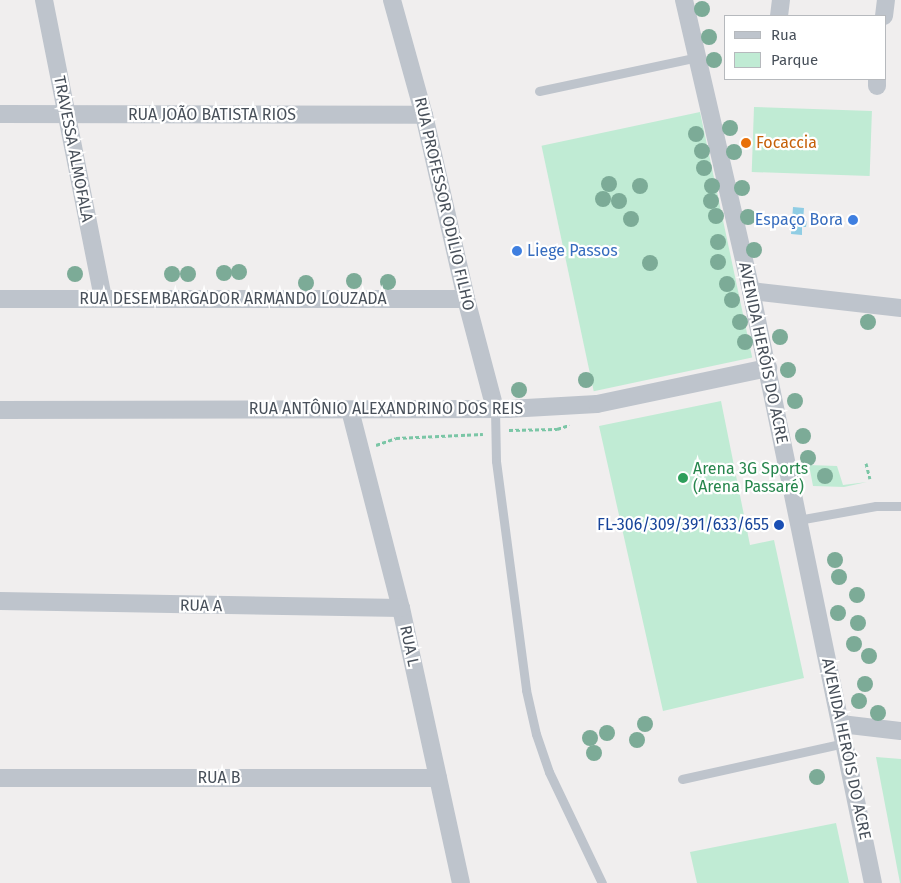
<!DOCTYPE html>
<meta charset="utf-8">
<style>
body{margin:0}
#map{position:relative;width:901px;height:883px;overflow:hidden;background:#f0eeee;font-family:"Fira Sans",sans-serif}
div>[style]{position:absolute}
.green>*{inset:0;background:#c0ebd4;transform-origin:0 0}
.water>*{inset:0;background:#90cde4}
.path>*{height:3px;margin-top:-1.5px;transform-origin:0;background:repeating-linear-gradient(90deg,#7bc6a6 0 4px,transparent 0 6.5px)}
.service>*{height:9px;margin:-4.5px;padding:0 4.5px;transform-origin:4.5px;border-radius:4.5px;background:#bec4cc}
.minor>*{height:18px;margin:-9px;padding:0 9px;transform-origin:9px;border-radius:9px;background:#bec4cc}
.trees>*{width:16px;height:16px;margin:-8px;border-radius:50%;background:#7cab97}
.dots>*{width:14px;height:14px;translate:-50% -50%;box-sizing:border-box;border:2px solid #fff;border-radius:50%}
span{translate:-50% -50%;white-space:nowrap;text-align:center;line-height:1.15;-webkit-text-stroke:4.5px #fff;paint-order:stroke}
.street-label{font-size:16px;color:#48505a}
.food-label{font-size:16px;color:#c56008}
.left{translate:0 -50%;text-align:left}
.shop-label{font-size:16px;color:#366cbe}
.right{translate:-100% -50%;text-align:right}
.leisure-label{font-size:16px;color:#27864d}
.transit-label{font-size:16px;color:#164399}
.legend{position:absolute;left:724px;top:15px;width:162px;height:65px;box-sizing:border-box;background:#fff;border:1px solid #b6b9bd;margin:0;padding:6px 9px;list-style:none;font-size:15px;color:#48505a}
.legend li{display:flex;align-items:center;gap:10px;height:25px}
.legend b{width:25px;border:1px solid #b6b9bd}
</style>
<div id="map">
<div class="green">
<div style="left:754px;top:107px;width:118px;height:65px;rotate:2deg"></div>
<div style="left:700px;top:112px;width:251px;height:162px;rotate:78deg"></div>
<div style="clip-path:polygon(721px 401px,750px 545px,774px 540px,804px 678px,663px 711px,599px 426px)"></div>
<div style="clip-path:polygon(809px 465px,837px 466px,843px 485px,867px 482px,844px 487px,813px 486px)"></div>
<div style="clip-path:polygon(876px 757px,901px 759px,901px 883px,900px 883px)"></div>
<div style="clip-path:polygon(836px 823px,849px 883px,697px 883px,690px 852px)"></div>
</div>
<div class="water">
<div style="clip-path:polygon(793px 207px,804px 208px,803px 221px,807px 221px,806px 227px,802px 227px,802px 235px,791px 234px)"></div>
</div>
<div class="path">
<div style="left:509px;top:430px;width:48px;rotate:-1.2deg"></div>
<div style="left:557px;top:429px;width:13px;rotate:-18deg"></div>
<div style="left:376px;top:445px;width:21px;rotate:-19deg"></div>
<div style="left:396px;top:438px;width:87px;rotate:-2.6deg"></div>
<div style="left:866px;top:463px;width:16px;rotate:76deg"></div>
</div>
<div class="service">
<div style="left:539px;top:91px;width:162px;rotate:-12.1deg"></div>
<div style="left:495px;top:409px;width:52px;rotate:88.9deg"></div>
<div style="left:496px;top:461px;width:231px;rotate:82.5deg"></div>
<div style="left:526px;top:690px;width:45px;rotate:77.2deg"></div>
<div style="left:536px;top:734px;width:40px;rotate:71.1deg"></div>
<div style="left:549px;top:772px;width:123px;rotate:64.5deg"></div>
<div style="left:798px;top:520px;width:79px;rotate:-10.2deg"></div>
<div style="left:876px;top:506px;width:25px"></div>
<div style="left:682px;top:779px;width:167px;rotate:-12.5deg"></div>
</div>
<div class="minor">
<div style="left:44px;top:0;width:304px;rotate:78.8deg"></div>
<div style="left:392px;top:0;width:119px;rotate:74.5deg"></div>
<div style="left:424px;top:115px;width:189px;rotate:77.1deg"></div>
<div style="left:466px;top:299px;width:114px;rotate:75.2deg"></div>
<div style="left:684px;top:0;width:299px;rotate:77deg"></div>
<div style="left:751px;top:291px;width:604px;rotate:78.36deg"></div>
<div style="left:779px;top:16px;width:16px;rotate:-83deg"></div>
<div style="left:884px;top:16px;width:16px;rotate:-83deg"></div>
<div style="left:877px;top:86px;width:7px;rotate:-90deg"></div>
<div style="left:0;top:114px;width:424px;rotate:0.1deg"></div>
<div style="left:751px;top:291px;width:151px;rotate:6.5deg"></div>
<div style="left:0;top:299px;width:466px"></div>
<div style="left:0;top:410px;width:508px;rotate:-0.11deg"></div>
<div style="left:508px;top:409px;width:89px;rotate:-3.2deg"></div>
<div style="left:597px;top:404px;width:175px;rotate:-11.9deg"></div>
<div style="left:350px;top:410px;width:204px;rotate:75.6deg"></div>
<div style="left:401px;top:608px;width:281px;rotate:77.7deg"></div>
<div style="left:0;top:601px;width:401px;rotate:1deg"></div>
<div style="left:841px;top:724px;width:60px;rotate:6.7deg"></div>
<div style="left:0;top:778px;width:438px"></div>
</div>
<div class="trees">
<div style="left:702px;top:9px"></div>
<div style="left:709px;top:37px"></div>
<div style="left:714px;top:60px"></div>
<div style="left:730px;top:128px"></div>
<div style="left:696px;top:134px"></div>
<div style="left:702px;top:151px"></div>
<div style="left:734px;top:152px"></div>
<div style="left:704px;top:168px"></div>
<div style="left:609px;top:184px"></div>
<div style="left:640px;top:186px"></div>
<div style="left:712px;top:186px"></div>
<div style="left:742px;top:188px"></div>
<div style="left:603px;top:199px"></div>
<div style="left:619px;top:201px"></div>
<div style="left:711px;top:201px"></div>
<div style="left:716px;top:216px"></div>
<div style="left:748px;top:217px"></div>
<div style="left:631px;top:219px"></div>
<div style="left:718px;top:242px"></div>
<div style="left:754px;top:250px"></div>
<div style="left:718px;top:262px"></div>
<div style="left:650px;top:263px"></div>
<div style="left:239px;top:272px"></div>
<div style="left:224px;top:273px"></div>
<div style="left:75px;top:274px"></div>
<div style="left:172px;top:274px"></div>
<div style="left:188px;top:274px"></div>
<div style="left:354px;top:281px"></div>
<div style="left:388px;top:282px"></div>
<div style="left:306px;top:283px"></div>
<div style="left:727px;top:284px"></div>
<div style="left:732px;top:300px"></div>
<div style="left:740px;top:322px"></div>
<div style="left:868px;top:322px"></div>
<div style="left:780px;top:337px"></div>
<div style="left:745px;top:342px"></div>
<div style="left:788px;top:370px"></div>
<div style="left:586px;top:380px"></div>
<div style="left:519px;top:390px"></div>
<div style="left:795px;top:401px"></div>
<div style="left:803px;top:436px"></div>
<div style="left:808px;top:458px"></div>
<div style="left:825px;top:476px"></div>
<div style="left:835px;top:560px"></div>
<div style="left:839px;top:577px"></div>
<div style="left:857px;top:595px"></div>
<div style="left:838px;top:613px"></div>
<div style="left:858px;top:623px"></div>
<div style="left:854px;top:644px"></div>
<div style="left:869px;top:656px"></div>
<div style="left:865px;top:684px"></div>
<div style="left:859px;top:701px"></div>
<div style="left:878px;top:713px"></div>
<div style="left:645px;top:724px"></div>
<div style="left:607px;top:733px"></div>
<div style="left:590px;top:738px"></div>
<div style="left:637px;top:740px"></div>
<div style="left:594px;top:753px"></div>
<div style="left:817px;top:777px"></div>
</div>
<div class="dots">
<div style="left:746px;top:143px;background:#e8710a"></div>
<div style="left:853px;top:220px;background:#3f7fe0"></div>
<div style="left:517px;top:251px;background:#3f7fe0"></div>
<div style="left:683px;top:478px;background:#2e9e5b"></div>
<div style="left:779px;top:525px;background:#1a4fb4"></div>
</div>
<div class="street-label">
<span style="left:212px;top:115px">RUA JOÃO BATISTA RIOS</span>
<span style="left:73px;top:149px;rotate:79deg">TRAVESSA ALMOFALA</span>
<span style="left:444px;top:204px;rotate:77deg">RUA PROFESSOR ODÍLIO FILHO</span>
<span style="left:233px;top:299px">RUA DESEMBARGADOR ARMANDO LOUZADA</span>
<span style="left:763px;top:353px;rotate:78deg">AVENIDA HERÓIS DO ACRE</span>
<span style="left:386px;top:409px">RUA ANTÔNIO ALEXANDRINO DOS REIS</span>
<span style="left:201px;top:606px;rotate:1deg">RUA A</span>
<span style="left:409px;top:646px;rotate:78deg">RUA L</span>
<span style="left:846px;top:749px;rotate:78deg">AVENIDA HERÓIS DO ACRE</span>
<span style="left:219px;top:778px">RUA B</span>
</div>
<div class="food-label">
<span class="left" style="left:756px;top:143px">Focaccia</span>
</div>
<div class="shop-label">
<span class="right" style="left:843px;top:220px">Espaço Bora</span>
<span class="left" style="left:527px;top:251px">Liege Passos</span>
</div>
<div class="leisure-label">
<span class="left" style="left:693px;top:478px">Arena 3G Sports<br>(Arena Passaré)</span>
</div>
<div class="transit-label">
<span class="right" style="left:769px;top:525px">FL-306/309/391/633/655</span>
</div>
<ul class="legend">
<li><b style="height:6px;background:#bec4cc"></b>Rua</li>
<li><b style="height:14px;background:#c0ebd4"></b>Parque</li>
</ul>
</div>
